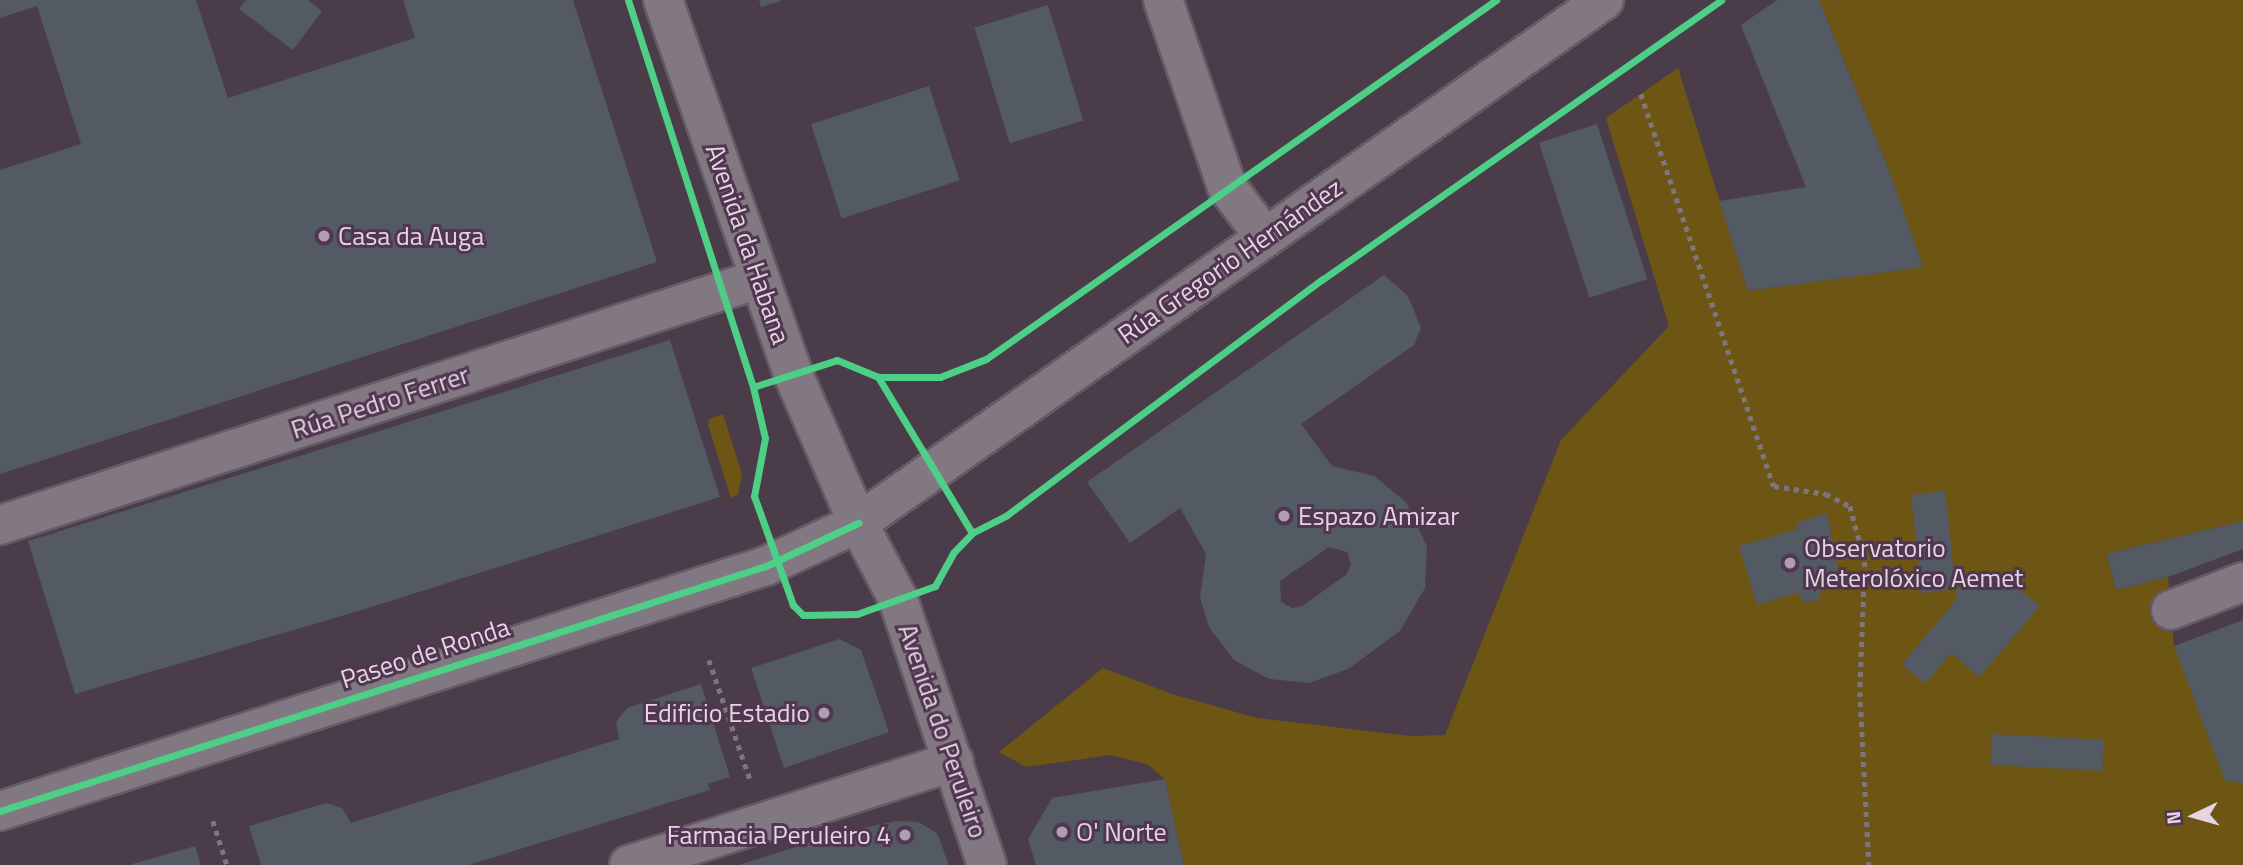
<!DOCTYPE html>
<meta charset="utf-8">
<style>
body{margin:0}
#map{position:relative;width:2243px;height:865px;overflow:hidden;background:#4a3c49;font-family:"Titillium Web",sans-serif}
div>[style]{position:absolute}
.green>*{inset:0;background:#6d5514}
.building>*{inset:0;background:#535a63;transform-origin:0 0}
.path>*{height:4.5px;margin-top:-2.25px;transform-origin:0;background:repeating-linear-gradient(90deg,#80747f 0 5px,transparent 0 10px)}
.roads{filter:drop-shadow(2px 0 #665a66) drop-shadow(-2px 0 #665a66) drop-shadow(0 2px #665a66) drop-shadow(0 -2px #665a66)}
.minor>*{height:38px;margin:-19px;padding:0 19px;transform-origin:19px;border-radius:19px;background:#827882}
.cycleway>*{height:7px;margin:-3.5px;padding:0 3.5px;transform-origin:3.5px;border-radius:3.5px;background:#4dcf88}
.dots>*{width:19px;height:19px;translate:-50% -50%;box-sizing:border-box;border:4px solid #50364f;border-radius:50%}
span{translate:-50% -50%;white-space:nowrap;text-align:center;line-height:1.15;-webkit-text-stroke:6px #50364f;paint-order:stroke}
.poi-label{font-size:26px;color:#e5d5e4}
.left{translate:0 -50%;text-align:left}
.right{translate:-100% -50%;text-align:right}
.street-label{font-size:26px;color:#e5d5e4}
.north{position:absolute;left:2159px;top:781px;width:70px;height:70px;-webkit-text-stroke:5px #50364f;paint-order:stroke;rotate:265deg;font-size:19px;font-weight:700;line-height:28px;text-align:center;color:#e5d5e4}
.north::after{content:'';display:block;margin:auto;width:24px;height:32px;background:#e5d5e4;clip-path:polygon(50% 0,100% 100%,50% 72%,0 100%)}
</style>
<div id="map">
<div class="green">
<div style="clip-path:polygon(1819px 0,2243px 0,2243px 521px,2107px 554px,2116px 590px,2168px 577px,2174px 646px,2243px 783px,2243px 865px,1184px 865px,1165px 779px,1147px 764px,1110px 755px,1026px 767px,999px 752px,1103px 668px,1172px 694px,1257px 718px,1410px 736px,1445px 735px,1561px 440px,1669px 326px,1606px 118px,1678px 68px,1748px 291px,1922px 267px,1890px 173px)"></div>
<div style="clip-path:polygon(723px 414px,742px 474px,738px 494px,731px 498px,708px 425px,709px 419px)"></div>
</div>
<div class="building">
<div style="clip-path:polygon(0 0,196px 0,228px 98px,415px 38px,403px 0,573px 0,657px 262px,0 474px,0 170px,81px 144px,37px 6px,0 18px)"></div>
<div style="clip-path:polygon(246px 0,308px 0,322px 11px,293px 50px,239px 9px)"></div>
<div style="clip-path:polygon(759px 0,781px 0,781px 1px,761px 7px)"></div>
<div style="clip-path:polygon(1777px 0,1819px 0,1890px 173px,1923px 267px,1748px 291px,1719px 201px,1806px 187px,1741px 25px)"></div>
<div style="left:1048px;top:5px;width:121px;height:77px;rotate:73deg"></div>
<div style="left:929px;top:86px;width:99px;height:124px;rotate:72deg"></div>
<div style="left:1597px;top:124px;width:163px;height:61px;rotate:72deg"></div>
<div style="clip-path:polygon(evenodd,1384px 275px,1408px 296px,1421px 328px,1414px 345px,1301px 424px,1332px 466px,1374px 476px,1406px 502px,1427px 547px,1425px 588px,1400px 631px,1348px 669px,1309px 683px,1269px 679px,1234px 660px,1209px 627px,1200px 598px,1206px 554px,1180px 508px,1130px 543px,1087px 482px,1384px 275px,1329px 547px,1347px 552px,1351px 565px,1346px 575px,1302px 606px,1292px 608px,1281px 602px,1280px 581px,1329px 547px)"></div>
<div style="clip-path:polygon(670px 340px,720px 497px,362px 610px,75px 694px,28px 541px)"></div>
<div style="clip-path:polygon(1945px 491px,1956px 589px,2015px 576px,2017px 588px,2040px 606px,1979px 677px,1951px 653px,1925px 684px,1902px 664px,1957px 599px,1956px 589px,1922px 593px,1911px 495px)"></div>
<div style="clip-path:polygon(1827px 513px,1840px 579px,1822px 585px,1819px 599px,1806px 603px,1796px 593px,1757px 605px,1739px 546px,1798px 529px,1796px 523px)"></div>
<div style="clip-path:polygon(2243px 521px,2243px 549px,2168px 577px,2116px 590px,2107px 554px)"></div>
<div style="clip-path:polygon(2243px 620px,2243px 783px,2225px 781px,2174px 646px)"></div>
<div style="clip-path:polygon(839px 639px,861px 650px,889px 732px,784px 768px,751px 668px)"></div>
<div style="clip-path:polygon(701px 684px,730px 777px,708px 784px,710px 790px,469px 865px,261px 865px,249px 826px,326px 803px,342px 808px,351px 823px,483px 782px,619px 739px,616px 722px,627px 708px)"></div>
<div style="left:1992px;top:734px;width:112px;height:31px;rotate:3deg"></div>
<div style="clip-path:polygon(1165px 779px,1184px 865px,1036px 865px,1028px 839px,1052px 798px)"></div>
<div style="clip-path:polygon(896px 821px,918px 822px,937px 833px,949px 865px,739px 865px,836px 834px)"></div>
<div style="clip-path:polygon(195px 846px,201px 865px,132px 865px,132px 864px)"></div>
</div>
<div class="path">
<div style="left:1641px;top:94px;width:414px;rotate:71.3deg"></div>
<div style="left:1774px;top:486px;width:53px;rotate:8.7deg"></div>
<div style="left:1826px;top:494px;width:27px;rotate:27deg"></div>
<div style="left:1850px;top:506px;width:58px;rotate:75deg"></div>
<div style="left:1865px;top:562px;width:130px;rotate:92.2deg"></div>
<div style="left:1860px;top:692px;width:173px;rotate:87deg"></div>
<div style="left:709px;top:660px;width:129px;rotate:71deg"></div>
<div style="left:213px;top:821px;width:46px;rotate:72.3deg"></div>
</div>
<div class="roads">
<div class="minor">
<div style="left:663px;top:0;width:396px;rotate:70.8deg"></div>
<div style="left:793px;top:374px;width:163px;rotate:66.4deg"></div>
<div style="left:858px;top:523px;width:86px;rotate:62.2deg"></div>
<div style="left:898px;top:599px;width:280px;rotate:71.5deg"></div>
<div style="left:1163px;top:0;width:198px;rotate:71.1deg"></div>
<div style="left:1227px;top:187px;width:61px;rotate:52.9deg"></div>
<div style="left:0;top:525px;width:798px;rotate:-17.96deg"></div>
<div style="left:2171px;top:610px;width:77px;rotate:-21.3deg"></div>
<div style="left:0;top:811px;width:804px;rotate:-17.74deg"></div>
<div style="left:766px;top:566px;width:102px;rotate:-25.1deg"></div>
<div style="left:858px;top:523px;width:911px;rotate:-35.03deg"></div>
<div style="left:629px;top:865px;width:341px;rotate:-17.7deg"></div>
</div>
</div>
<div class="cycleway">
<div style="left:628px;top:0;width:407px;rotate:72.1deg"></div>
<div style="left:753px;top:387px;width:52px;rotate:76.8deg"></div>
<div style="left:765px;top:438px;width:59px;rotate:100.7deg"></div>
<div style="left:754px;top:496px;width:116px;rotate:70.3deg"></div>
<div style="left:793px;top:605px;width:14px;rotate:45deg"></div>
<div style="left:803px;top:615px;width:54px;rotate:-1.1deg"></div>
<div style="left:857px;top:614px;width:83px;rotate:-19.7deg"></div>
<div style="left:935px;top:586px;width:38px;rotate:-61deg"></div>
<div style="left:953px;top:553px;width:28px;rotate:-46deg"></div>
<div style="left:972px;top:533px;width:39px;rotate:-27deg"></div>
<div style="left:1007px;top:515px;width:394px;rotate:-36.8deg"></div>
<div style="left:1323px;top:279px;width:486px;rotate:-35deg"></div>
<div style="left:878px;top:377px;width:62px"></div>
<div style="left:940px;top:377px;width:49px;rotate:-21.4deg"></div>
<div style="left:986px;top:359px;width:624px;rotate:-35.14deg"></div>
<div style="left:753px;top:387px;width:88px;rotate:-17.8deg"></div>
<div style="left:837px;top:360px;width:44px;rotate:22.5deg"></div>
<div style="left:878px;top:377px;width:182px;rotate:58.9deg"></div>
<div style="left:0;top:811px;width:804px;rotate:-17.74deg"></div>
<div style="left:766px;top:566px;width:102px;rotate:-25.1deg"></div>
</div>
<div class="dots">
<div style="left:324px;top:236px;background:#af9fae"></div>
<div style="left:1284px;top:516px;background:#af9fae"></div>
<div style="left:1790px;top:563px;background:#af9fae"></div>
<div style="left:824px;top:713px;background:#af9fae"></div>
<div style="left:1062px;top:832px;background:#af9fae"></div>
<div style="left:905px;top:835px;background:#af9fae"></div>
</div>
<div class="poi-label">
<span class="left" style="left:338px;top:236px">Casa da Auga</span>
<span class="left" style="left:1298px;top:516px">Espazo Amizar</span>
<span class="left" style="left:1804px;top:563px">Observatorio<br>Meterolóxico Aemet</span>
<span class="right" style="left:810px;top:713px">Edificio Estadio</span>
<span class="left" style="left:1076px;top:832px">O' Norte</span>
<span class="right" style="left:891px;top:835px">Farmacia Peruleiro 4</span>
</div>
<div class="street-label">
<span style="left:748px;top:244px;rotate:71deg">Avenida da Habana</span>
<span style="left:1230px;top:261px;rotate:-35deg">Rúa Gregorio Hernández</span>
<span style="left:380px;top:402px;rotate:-18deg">Rúa Pedro Ferrer</span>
<span style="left:425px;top:653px;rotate:-18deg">Paseo de Ronda</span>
<span style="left:943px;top:731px;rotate:71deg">Avenida do Peruleiro</span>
</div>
<div class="north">N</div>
</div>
